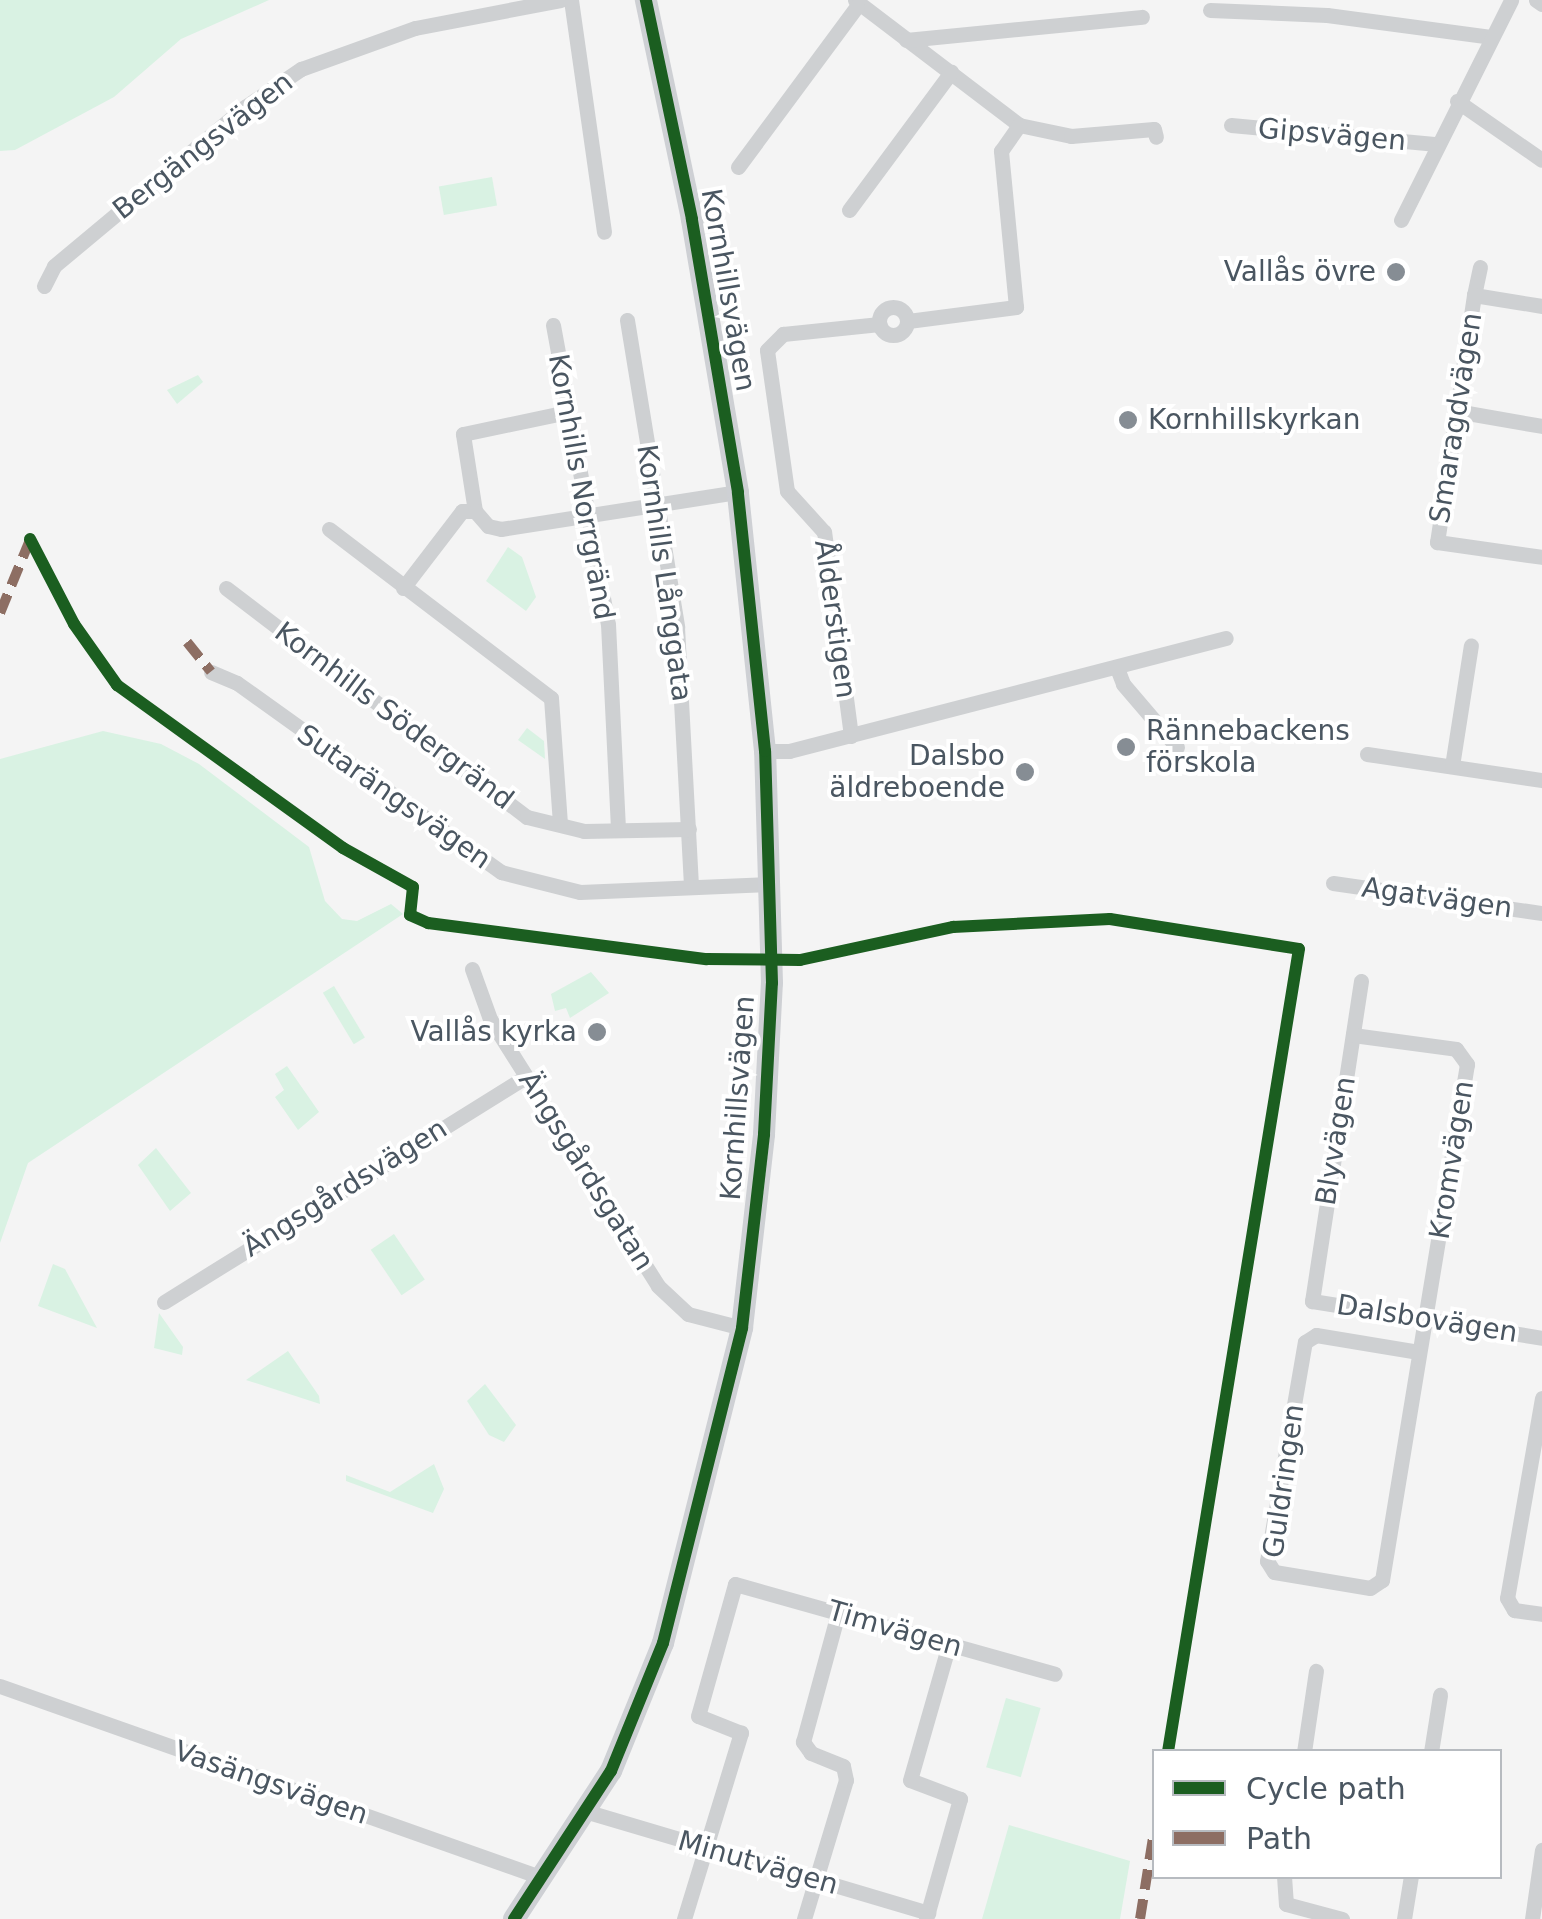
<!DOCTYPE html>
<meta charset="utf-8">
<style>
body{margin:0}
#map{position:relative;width:1542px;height:1919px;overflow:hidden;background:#f4f4f4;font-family:"DejaVu Sans",sans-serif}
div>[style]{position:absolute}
.green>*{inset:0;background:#d9f2e3;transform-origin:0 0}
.street>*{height:15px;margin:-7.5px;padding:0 7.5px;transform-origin:7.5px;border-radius:7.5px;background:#ced0d2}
.street>.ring{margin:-7.5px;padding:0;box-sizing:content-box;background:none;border:15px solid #ced0d2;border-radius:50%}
.secondary>*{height:22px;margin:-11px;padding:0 11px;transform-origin:11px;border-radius:11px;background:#ced0d4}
.quiet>*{height:10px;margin-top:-5px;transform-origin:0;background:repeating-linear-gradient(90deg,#8d6e63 0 20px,transparent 0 30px)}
.cycleway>*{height:12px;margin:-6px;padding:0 6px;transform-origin:6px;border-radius:6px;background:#1b5e20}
.dots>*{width:28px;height:28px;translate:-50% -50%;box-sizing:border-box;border:5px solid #fff;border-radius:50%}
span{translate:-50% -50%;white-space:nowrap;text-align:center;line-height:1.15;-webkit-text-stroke:8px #fff;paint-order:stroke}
.street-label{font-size:28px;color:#4a5661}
.poi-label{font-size:28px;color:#4a5661}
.right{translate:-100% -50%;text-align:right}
.left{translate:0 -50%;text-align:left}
.legend{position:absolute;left:1152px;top:1749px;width:350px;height:130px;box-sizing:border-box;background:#fff;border:2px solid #b7bbc0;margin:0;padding:12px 18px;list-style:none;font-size:30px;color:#4a5661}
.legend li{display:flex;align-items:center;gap:20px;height:50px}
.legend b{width:50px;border:2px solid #b7bbc0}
</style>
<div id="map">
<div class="green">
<div style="clip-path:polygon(0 0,269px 0,181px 39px,114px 97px,15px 150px,0 151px)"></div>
<div style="left:492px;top:177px;width:29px;height:54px;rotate:80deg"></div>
<div style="clip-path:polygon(198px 375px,203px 382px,177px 404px,167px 390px)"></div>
<div style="clip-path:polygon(508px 547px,522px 557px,536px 597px,526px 611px,486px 581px)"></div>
<div style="clip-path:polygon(527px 728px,544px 741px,545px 759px,518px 740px)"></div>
<div style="clip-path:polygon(103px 731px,161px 744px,199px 764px,309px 847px,325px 901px,342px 919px,357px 921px,391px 904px,403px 914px,28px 1163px,0 1243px,0 759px)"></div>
<div style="clip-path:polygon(591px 972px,609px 993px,570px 1018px,566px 1008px,555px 1011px,551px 994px)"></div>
<div style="left:334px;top:986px;width:60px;height:13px;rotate:59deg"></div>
<div style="clip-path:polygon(287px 1066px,319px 1112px,298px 1130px,275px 1097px,284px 1090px,275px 1074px)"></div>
<div style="clip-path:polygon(156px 1148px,191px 1193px,170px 1211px,138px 1165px)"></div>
<div style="left:394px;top:1234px;width:55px;height:28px;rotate:56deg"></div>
<div style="clip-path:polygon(53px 1264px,65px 1269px,97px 1328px,38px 1306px)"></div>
<div style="clip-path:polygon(159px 1313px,183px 1347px,182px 1355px,154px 1348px)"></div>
<div style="clip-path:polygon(288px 1351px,319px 1396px,320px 1404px,246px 1380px)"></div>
<div style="clip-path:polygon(485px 1384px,516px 1425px,504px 1442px,489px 1435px,467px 1401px)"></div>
<div style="clip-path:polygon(434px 1464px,444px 1489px,433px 1513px,346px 1481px,346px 1475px,390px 1492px)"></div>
<div style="left:1006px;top:1698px;width:36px;height:72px;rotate:16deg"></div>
<div style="clip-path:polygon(1009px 1825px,1130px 1861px,1120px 1919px,982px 1919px)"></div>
</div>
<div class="street">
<div style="left:571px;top:0;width:234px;rotate:81.9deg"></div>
<div style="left:855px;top:0;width:206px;rotate:37.3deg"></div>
<div style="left:1019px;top:125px;width:53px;rotate:11.9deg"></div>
<div style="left:1071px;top:136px;width:83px;rotate:-4.8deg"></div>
<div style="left:1154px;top:129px;width:8px;rotate:76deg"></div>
<div style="left:1536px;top:0;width:7px;rotate:34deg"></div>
<div style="left:1210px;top:10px;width:117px;rotate:2.4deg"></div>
<div style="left:1327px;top:15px;width:165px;rotate:7.6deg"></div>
<div style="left:906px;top:40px;width:237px;rotate:-5.6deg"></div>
<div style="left:1457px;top:101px;width:103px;rotate:34.8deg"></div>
<div style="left:1231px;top:125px;width:204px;rotate:5.3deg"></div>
<div style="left:738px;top:167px;width:200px;rotate:-53.5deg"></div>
<div style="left:849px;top:210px;width:172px;rotate:-53.5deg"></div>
<div style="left:1401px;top:220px;width:246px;rotate:-63.4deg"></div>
<div style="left:1480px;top:267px;width:29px;rotate:102deg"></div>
<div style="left:1474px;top:295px;width:69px;rotate:9.2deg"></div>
<div style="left:44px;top:286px;width:22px;rotate:-63deg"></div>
<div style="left:54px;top:266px;width:249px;rotate:-39.8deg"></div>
<div style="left:245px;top:107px;width:68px;rotate:-34.2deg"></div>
<div style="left:301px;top:69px;width:121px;rotate:-19.8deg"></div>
<div style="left:415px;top:28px;width:148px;rotate:-10.9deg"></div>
<div style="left:1474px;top:295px;width:250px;rotate:98.5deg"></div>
<div style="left:1437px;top:542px;width:106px;rotate:8.1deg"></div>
<div class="ring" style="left:879px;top:307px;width:13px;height:13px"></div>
<div style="left:627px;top:320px;width:311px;rotate:80.7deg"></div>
<div style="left:677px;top:627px;width:260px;rotate:86.9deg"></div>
<div style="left:908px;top:321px;width:109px;rotate:-7.4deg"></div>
<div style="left:1016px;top:307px;width:157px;rotate:-95.5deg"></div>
<div style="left:1001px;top:151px;width:32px;rotate:-55deg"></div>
<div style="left:553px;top:325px;width:304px;rotate:79.6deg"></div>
<div style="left:608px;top:624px;width:204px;rotate:87.2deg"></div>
<div style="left:1456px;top:411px;width:87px;rotate:9.9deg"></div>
<div style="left:475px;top:511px;width:78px;rotate:-98.9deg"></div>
<div style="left:463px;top:434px;width:106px;rotate:-11.9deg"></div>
<div style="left:329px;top:529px;width:279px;rotate:37.3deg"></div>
<div style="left:551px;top:698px;width:126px;rotate:85.9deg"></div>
<div style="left:226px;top:588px;width:378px;rotate:37.3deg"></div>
<div style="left:527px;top:817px;width:59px;rotate:13.8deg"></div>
<div style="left:584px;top:831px;width:105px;rotate:-1.1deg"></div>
<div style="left:403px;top:588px;width:97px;rotate:-52.5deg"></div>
<div style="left:462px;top:511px;width:13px"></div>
<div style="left:475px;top:511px;width:20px;rotate:49deg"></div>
<div style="left:488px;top:526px;width:13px;rotate:13deg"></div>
<div style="left:501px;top:529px;width:240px;rotate:-8.9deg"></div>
<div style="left:1117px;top:668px;width:17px;rotate:69deg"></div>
<div style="left:1123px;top:684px;width:83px;rotate:49.4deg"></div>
<div style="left:211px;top:672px;width:28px;rotate:23deg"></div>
<div style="left:237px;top:683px;width:325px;rotate:35.6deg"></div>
<div style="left:501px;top:872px;width:81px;rotate:14.2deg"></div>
<div style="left:580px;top:892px;width:190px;rotate:-2.4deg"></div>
<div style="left:851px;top:736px;width:206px;rotate:-97.5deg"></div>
<div style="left:824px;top:532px;width:55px;rotate:-132.1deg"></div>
<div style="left:787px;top:491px;width:142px;rotate:-98.1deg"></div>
<div style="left:767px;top:350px;width:23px;rotate:-45deg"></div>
<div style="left:783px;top:334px;width:97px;rotate:-5.9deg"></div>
<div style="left:765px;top:751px;width:24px"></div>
<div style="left:789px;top:751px;width:451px;rotate:-14.5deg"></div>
<div style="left:1367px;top:754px;width:177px;rotate:8.5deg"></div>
<div style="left:1452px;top:766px;width:122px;rotate:-81.1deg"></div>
<div style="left:1333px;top:883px;width:211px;rotate:8.2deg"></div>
<div style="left:472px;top:969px;width:53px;rotate:70.2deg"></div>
<div style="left:490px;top:1019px;width:315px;rotate:57.8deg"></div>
<div style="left:658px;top:1286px;width:41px;rotate:43deg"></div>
<div style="left:688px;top:1314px;width:56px;rotate:14.5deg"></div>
<div style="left:1361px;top:981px;width:324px;rotate:98.7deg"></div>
<div style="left:1312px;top:1301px;width:233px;rotate:9.1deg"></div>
<div style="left:1353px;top:1035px;width:104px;rotate:7.7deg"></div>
<div style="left:1456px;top:1049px;width:19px;rotate:54deg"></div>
<div style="left:1467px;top:1064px;width:523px;rotate:99.35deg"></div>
<div style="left:1382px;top:1580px;width:14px;rotate:146deg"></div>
<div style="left:1370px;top:1588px;width:97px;rotate:-170.5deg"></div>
<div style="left:1274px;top:1572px;width:13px;rotate:-122deg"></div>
<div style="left:1267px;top:1561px;width:222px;rotate:-80.2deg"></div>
<div style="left:1305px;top:1342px;width:13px;rotate:-32deg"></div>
<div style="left:1316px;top:1335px;width:104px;rotate:9.4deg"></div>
<div style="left:164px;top:1302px;width:426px;rotate:-31.9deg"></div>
<div style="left:1542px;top:1398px;width:203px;rotate:99.9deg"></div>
<div style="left:1507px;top:1598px;width:14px;rotate:60deg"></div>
<div style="left:1514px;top:1610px;width:28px;rotate:8deg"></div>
<div style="left:0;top:1686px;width:576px;rotate:19.47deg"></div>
<div style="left:1304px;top:1752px;width:82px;rotate:-81.6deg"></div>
<div style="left:1431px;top:1752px;width:58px;rotate:-81deg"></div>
<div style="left:588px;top:1812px;width:355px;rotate:16.5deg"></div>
<div style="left:1284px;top:1876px;width:28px;rotate:86deg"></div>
<div style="left:1286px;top:1904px;width:58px;rotate:15deg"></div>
<div style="left:684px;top:1919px;width:195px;rotate:-73deg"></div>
<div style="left:741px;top:1733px;width:46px;rotate:-158.4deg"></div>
<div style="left:698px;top:1716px;width:137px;rotate:-74.3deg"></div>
<div style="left:735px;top:1584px;width:332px;rotate:15.7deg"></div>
<div style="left:804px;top:1919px;width:145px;rotate:-73.2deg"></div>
<div style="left:846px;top:1780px;width:14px;rotate:-102deg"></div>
<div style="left:843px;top:1766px;width:35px;rotate:-158deg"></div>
<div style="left:811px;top:1753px;width:14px;rotate:-126deg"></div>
<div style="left:803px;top:1742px;width:134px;rotate:-74.8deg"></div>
<div style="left:926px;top:1919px;width:125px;rotate:-74.2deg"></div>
<div style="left:960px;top:1799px;width:53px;rotate:-159.2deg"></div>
<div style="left:910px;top:1780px;width:141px;rotate:-74deg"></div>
<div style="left:1404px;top:1919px;width:44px;rotate:-80.8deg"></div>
<div style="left:1532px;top:1919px;width:70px;rotate:-81.8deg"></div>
</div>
<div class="secondary">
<div style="left:514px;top:1919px;width:177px;rotate:-56.8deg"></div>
<div style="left:611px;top:1771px;width:138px;rotate:-67.9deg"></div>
<div style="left:663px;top:1643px;width:325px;rotate:-75.9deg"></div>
<div style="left:742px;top:1328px;width:195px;rotate:-83.5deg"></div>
<div style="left:764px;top:1134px;width:151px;rotate:-87deg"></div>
<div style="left:772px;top:983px;width:232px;rotate:-91.7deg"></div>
<div style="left:765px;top:751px;width:260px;rotate:-96deg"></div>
<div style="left:738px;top:492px;width:277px;rotate:-99.6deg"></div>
<div style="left:692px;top:219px;width:224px;rotate:-101.9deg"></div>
</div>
<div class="quiet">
<div style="left:0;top:613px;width:79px;rotate:-67.7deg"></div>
<div style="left:187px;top:642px;width:38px;rotate:51deg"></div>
<div style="left:1140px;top:1919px;width:88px;rotate:-80.9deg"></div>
</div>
<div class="cycleway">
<div style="left:30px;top:539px;width:96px;rotate:62.6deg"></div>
<div style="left:74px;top:624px;width:75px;rotate:54.8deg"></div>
<div style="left:117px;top:685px;width:279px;rotate:35.8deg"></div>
<div style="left:343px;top:848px;width:80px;rotate:29.1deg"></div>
<div style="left:413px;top:887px;width:28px;rotate:96deg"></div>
<div style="left:410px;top:915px;width:20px;rotate:24deg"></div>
<div style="left:428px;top:923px;width:281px;rotate:7.4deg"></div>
<div style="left:707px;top:959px;width:93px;rotate:0.6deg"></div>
<div style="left:800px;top:960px;width:157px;rotate:-12.2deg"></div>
<div style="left:953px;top:927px;width:157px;rotate:-2.9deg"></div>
<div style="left:1110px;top:919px;width:191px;rotate:9deg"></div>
<div style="left:1299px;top:949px;width:814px;rotate:99.27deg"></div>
<div style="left:514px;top:1919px;width:177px;rotate:-56.8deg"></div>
<div style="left:611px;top:1771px;width:138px;rotate:-67.9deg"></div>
<div style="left:663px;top:1643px;width:325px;rotate:-75.9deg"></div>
<div style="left:742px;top:1328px;width:195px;rotate:-83.5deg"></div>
<div style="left:764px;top:1134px;width:151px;rotate:-87deg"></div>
<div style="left:772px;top:983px;width:232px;rotate:-91.7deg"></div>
<div style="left:765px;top:751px;width:260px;rotate:-96deg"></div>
<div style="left:738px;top:492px;width:277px;rotate:-99.6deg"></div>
<div style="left:692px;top:219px;width:224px;rotate:-101.9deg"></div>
</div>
<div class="dots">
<div style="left:1396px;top:272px;background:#868d94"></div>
<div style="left:1128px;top:420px;background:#868d94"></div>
<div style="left:1126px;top:747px;background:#868d94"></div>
<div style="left:1025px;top:772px;background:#868d94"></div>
<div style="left:597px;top:1032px;background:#868d94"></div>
</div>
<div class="street-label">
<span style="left:1332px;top:135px;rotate:5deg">Gipsvägen</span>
<span style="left:203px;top:146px;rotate:-38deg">Bergängsvägen</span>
<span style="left:728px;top:290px;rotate:80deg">Kornhillsvägen</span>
<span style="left:1456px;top:418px;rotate:-81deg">Smaragdvägen</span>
<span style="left:581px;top:487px;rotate:80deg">Kornhills Norrgränd</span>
<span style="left:664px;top:573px;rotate:82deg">Kornhills Långgata</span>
<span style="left:835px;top:619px;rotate:82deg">Ålderstigen</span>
<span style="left:394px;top:716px;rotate:37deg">Kornhills Södergränd</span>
<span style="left:394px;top:797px;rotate:35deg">Sutarängsvägen</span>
<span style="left:1437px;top:898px;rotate:8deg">Agatvägen</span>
<span style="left:738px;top:1098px;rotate:-86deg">Kornhillsvägen</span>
<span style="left:1336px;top:1141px;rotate:-81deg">Blyvägen</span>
<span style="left:1452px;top:1160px;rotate:-81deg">Kromvägen</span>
<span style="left:586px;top:1171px;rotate:58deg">Ängsgårdsgatan</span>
<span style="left:345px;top:1188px;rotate:-32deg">Ängsgårdsvägen</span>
<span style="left:1427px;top:1319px;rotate:9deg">Dalsbovägen</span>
<span style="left:1284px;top:1481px;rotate:-82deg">Guldringen</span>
<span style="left:895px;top:1629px;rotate:16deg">Timvägen</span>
<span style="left:271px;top:1783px;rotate:19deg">Vasängsvägen</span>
<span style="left:758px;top:1863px;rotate:16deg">Minutvägen</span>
</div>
<div class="poi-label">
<span class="right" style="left:1376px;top:272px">Vallås övre</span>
<span class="left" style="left:1148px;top:420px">Kornhillskyrkan</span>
<span class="left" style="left:1146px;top:747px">Rännebackens<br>förskola</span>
<span class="right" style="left:1005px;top:772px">Dalsbo<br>äldreboende</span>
<span class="right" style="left:577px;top:1032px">Vallås kyrka</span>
</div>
<ul class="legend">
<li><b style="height:12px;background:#1b5e20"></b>Cycle path</li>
<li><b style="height:12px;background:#8d6e63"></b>Path</li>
</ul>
</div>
